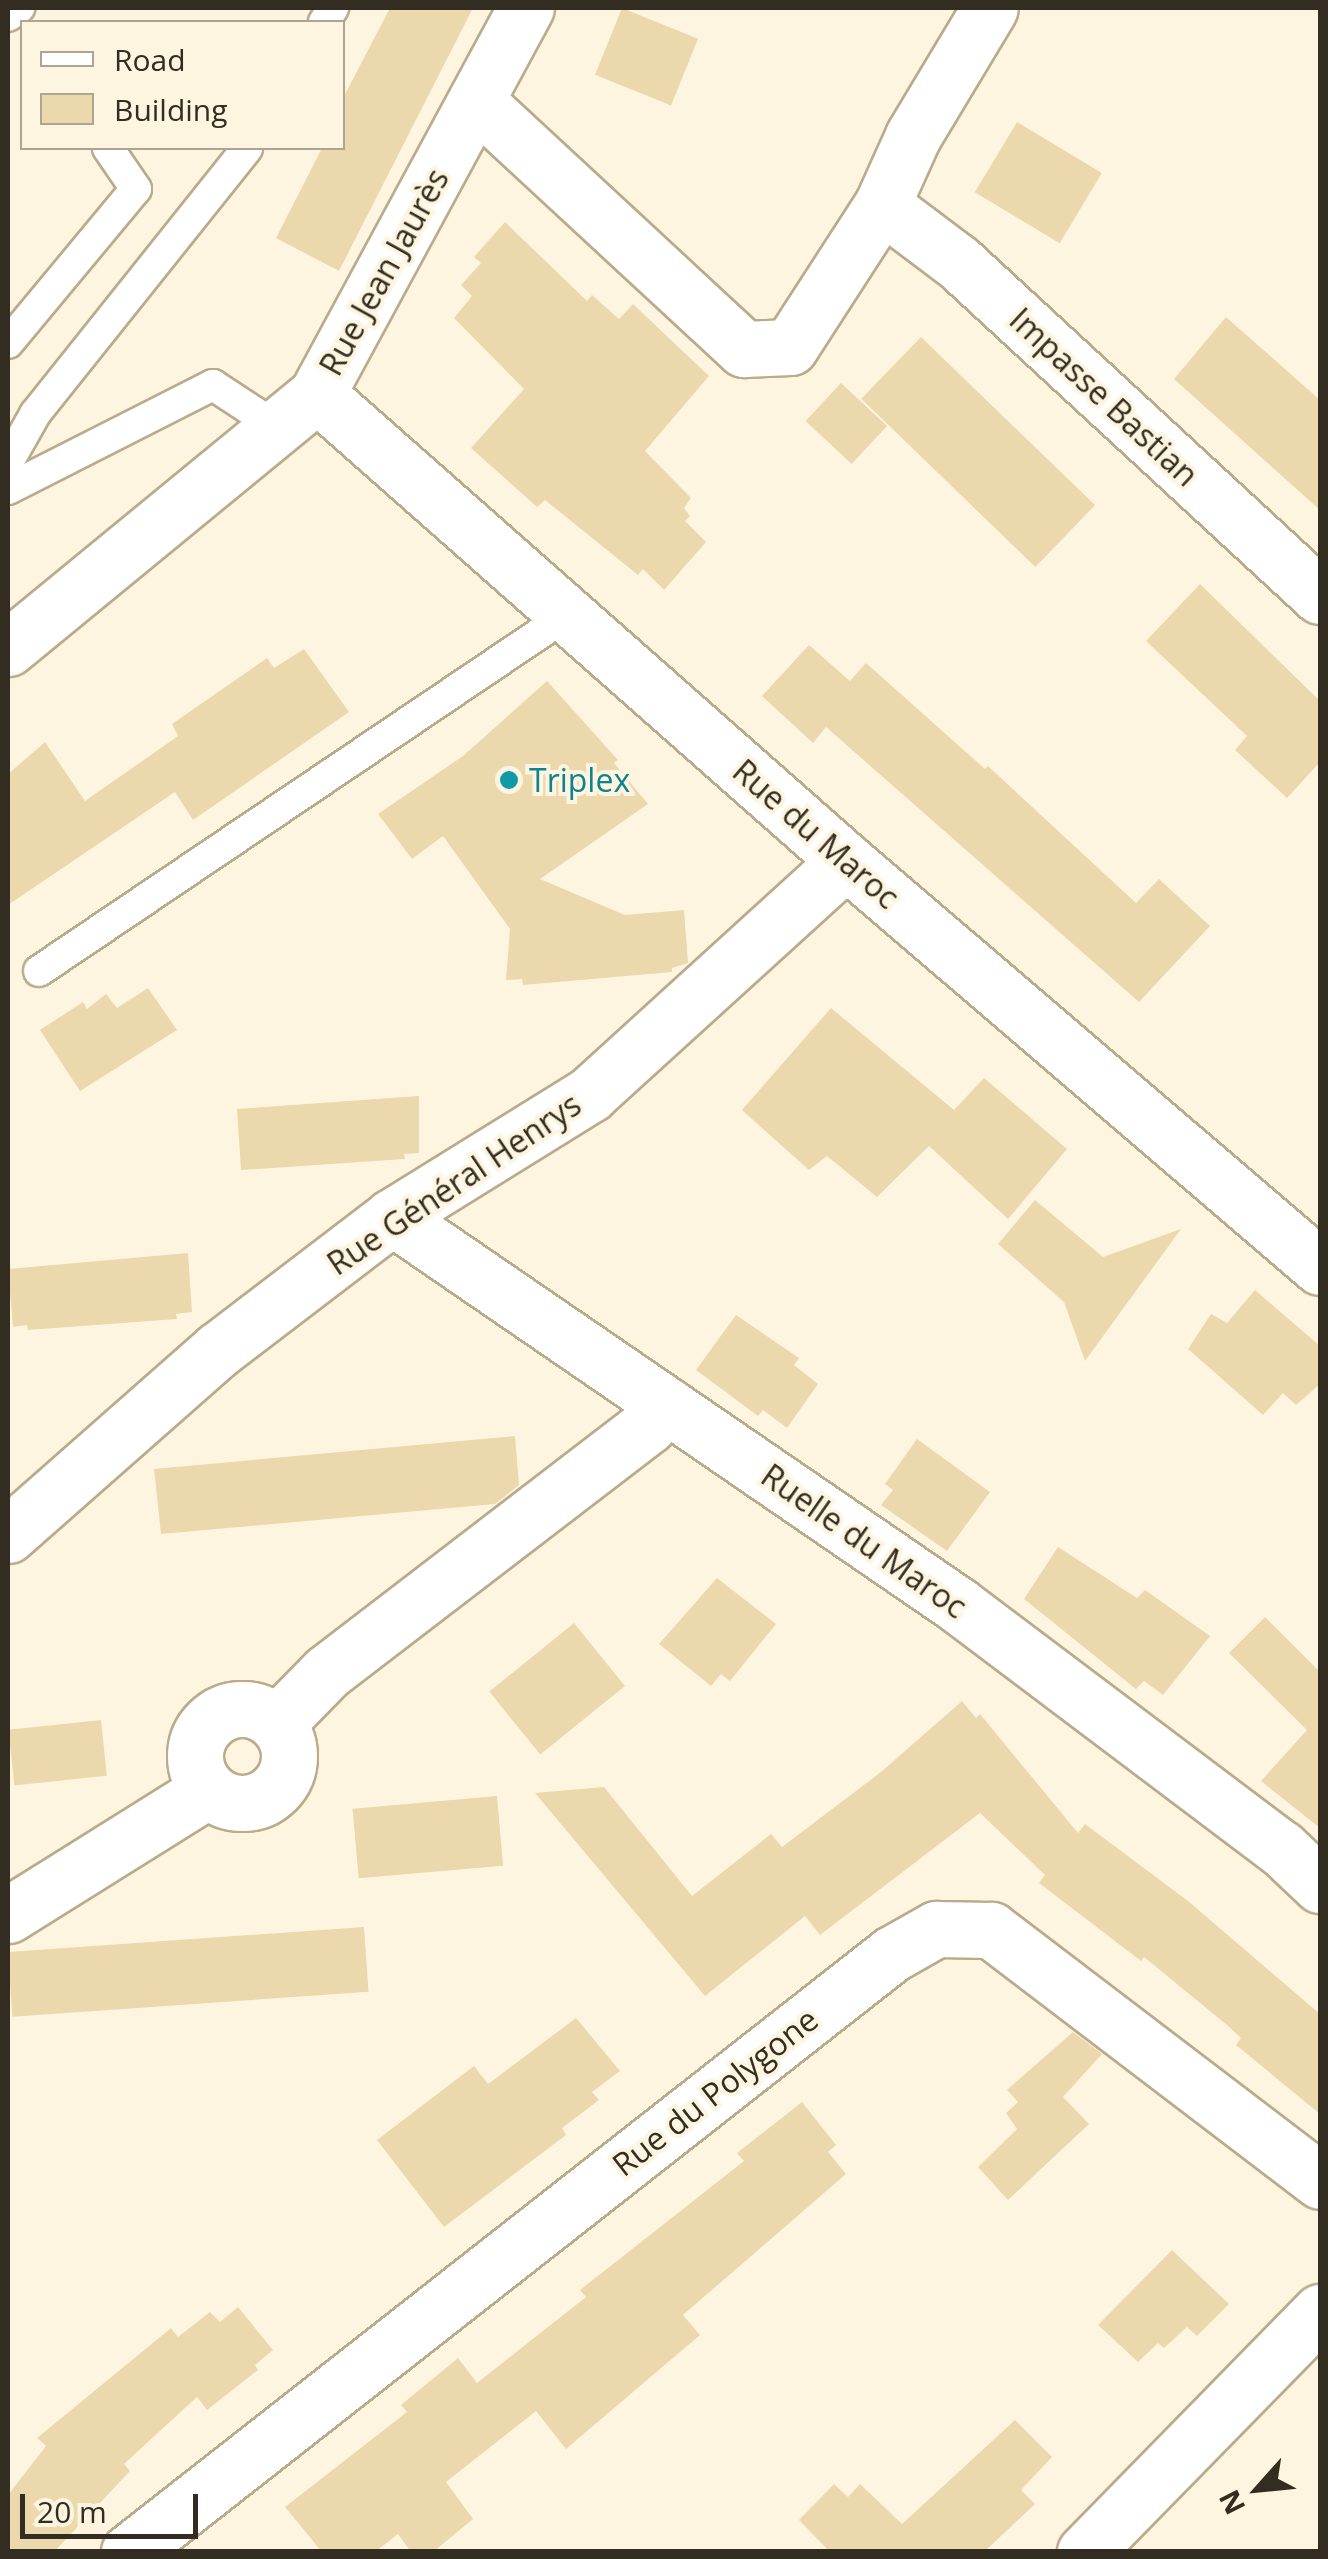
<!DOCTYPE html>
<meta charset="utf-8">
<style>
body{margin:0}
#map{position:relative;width:1328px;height:2559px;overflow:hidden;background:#fef5e1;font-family:"Open Sans",sans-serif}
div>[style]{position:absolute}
.building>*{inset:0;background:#ebd8ad;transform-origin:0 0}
.roads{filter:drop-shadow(2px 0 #baab8b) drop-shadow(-2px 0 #baab8b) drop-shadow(0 2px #baab8b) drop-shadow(0 -2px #baab8b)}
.lane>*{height:30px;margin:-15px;padding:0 15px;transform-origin:15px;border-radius:15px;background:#fff}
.street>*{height:55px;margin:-27.5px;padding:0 27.5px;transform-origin:27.5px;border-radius:27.5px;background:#fff}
.street>.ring{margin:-27.5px;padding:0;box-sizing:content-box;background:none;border:55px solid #fff;border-radius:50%}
.dots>*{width:28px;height:28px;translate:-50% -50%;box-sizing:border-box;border:5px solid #fef5e1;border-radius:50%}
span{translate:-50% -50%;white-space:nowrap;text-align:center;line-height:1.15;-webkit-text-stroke:8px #fef5e1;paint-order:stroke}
.street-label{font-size:32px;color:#332d21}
.culture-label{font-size:32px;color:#0d838f}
.left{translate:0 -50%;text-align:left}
.frame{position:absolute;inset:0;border:10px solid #332d21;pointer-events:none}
.legend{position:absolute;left:20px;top:20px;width:325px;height:130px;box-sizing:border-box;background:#fef5e1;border:2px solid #ada594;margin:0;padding:12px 18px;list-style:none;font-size:30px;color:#332d21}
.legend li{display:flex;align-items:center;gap:20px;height:50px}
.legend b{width:50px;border:2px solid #ada594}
.north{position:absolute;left:1208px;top:2439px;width:100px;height:100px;-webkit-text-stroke:8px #fef5e1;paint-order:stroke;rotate:243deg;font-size:28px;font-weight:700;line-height:40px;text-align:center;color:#332d21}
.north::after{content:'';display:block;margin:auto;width:35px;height:45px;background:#332d21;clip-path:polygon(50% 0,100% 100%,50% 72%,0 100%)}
.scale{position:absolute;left:20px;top:2494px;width:178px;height:45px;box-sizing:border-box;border:5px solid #332d21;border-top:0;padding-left:12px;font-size:30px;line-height:35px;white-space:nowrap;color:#332d21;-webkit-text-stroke:8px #fef5e1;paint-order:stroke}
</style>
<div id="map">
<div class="building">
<div style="clip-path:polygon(390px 8px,473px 8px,339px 271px,276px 238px,322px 148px,342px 148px,342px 100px)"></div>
<div style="left:622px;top:8px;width:82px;height:72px;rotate:22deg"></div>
<div style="left:1017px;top:122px;width:99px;height:82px;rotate:31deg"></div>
<div style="clip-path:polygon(505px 222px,587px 301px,592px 295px,619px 319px,633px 304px,709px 376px,645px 451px,691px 498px,684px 508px,690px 516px,685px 521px,706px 542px,664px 590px,643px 569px,638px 575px,545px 500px,537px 507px,471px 448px,524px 389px,454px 318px,472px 296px,461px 285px,481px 263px,474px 257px)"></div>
<div style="clip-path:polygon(1226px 317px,1320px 400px,1320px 510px,1174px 379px)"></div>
<div style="left:921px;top:337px;width:242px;height:86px;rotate:44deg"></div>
<div style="left:841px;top:383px;width:63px;height:52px;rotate:43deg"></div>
<div style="clip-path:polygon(1200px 584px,1320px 701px,1320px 762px,1287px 798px,1235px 750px,1247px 736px,1146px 641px)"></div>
<div style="clip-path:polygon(809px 645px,850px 681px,866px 663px,985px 769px,988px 766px,1136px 903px,1159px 879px,1210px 926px,1139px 1002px,826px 727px,813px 743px,762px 696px)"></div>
<div style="clip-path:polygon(304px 649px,349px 712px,193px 820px,175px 792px,8px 905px,8px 774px,45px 742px,85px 801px,178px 736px,172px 724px,267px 658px,274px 668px)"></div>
<div style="clip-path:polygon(547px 681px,618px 760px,614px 763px,648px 804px,540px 879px,625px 915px,684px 910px,688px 963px,672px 968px,672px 972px,523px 985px,522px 979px,506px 980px,510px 929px,443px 836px,412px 859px,378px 814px,463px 756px)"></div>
<div style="clip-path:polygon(148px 988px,177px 1030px,80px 1091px,40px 1030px,83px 1002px,87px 1009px,106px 994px,117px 1008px)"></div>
<div style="clip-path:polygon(831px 1008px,954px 1110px,984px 1078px,1067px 1149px,1008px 1219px,929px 1146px,877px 1197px,827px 1156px,809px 1170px,742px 1110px)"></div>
<div style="clip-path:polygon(419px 1096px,419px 1153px,404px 1154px,405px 1159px,241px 1170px,237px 1109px)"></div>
<div style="clip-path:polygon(1035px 1200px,1103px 1257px,1181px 1229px,1085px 1361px,1064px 1302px,998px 1244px)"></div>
<div style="clip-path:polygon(188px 1253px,192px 1312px,176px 1314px,177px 1319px,28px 1330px,27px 1325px,13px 1327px,8px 1269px)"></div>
<div style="clip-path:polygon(1255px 1290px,1320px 1346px,1320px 1384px,1296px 1405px,1283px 1393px,1263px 1415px,1188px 1349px,1211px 1314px,1227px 1323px)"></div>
<div style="clip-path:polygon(736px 1315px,799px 1358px,794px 1365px,818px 1384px,787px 1428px,763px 1410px,758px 1416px,696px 1370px)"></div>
<div style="clip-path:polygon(515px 1436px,519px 1485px,495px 1504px,161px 1534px,154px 1469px)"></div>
<div style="clip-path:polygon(917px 1439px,990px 1492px,947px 1551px,881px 1505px,893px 1490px,885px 1484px)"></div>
<div style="clip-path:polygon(1058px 1547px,1137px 1598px,1145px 1590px,1210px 1636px,1163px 1695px,1144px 1681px,1136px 1689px,1024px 1599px)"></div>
<div style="clip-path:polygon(717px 1578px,776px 1624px,730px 1681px,721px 1674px,711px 1686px,659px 1644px)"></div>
<div style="clip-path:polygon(1265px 1617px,1320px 1672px,1320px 1828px,1261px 1781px,1307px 1730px,1229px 1653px)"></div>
<div style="left:574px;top:1623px;width:81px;height:109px;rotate:51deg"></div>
<div style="clip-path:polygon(962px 1701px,976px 1718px,980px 1714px,1078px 1833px,1085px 1824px,1188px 1901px,1320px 2014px,1320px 2114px,1236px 2045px,1241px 2038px,1227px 2025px,1144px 1957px,1141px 1961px,1039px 1883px,1045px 1875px,980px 1813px,820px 1935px,805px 1916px,705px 1996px,535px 1793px,604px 1787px,692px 1896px,771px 1834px,782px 1847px,881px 1772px)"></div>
<div style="left:101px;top:1720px;width:56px;height:93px;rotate:84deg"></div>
<div style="left:497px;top:1796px;width:70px;height:145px;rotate:85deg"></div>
<div style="left:364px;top:1927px;width:65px;height:357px;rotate:86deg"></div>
<div style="clip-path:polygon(576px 2018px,620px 2071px,592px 2092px,599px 2100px,562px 2128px,566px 2135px,444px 2227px,377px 2140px,474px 2066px,488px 2084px)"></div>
<div style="clip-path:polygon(1073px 2032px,1102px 2054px,1063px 2097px,1089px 2124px,1008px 2200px,978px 2167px,1017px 2129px,1006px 2113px,1018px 2102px,1007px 2090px)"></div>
<div style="clip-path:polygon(802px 2102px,836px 2145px,828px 2152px,846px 2174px,683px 2315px,700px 2335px,566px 2449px,536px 2411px,446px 2482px,473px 2519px,433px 2552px,411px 2552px,398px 2534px,375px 2552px,322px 2552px,285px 2507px,407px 2412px,401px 2405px,458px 2358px,477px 2383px,586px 2297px,580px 2290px,744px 2161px,737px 2153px)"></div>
<div style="clip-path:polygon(1172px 2250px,1229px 2304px,1197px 2336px,1187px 2327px,1164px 2348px,1158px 2343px,1138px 2362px,1098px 2325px)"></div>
<div style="clip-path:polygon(238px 2307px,273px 2350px,255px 2365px,258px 2370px,207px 2410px,197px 2397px,124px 2464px,130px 2471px,54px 2552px,8px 2552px,8px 2495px,46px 2446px,37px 2438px,171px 2328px,178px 2337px,210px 2312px,220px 2322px)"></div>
<div style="clip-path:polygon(1015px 2420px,1052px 2457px,1021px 2490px,1035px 2504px,984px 2552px,830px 2552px,799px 2520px,834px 2484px,848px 2497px,860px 2484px,902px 2524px)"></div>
</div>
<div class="roads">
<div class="lane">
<div style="left:8px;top:16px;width:14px;rotate:-36deg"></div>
<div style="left:324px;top:22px;width:17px;rotate:-57deg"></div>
<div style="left:8px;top:343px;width:200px;rotate:-50.3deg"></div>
<div style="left:136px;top:189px;width:50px;rotate:-124.3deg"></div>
<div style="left:8px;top:462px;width:55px;rotate:-60.6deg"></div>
<div style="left:35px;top:414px;width:340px;rotate:-51.4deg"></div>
<div style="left:8px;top:489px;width:230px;rotate:-26.9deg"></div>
<div style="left:213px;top:385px;width:77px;rotate:33.3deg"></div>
<div style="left:39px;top:971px;width:637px;rotate:-33.99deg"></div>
</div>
<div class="street">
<div style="left:477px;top:102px;width:364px;rotate:42.8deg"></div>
<div style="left:744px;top:349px;width:46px;rotate:-2.5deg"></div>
<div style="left:790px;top:347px;width:169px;rotate:-57.1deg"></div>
<div style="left:882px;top:205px;width:76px;rotate:-65.8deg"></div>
<div style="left:913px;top:136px;width:149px;rotate:-59deg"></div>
<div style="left:882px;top:205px;width:96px;rotate:37deg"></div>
<div style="left:959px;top:263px;width:491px;rotate:42.7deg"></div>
<div style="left:317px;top:394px;width:706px;rotate:41.44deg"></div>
<div style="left:846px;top:861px;width:624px;rotate:40.58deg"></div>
<div style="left:8px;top:648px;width:400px;rotate:-39.4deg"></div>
<div style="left:317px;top:394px;width:439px;rotate:-61.6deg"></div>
<div style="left:392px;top:1217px;width:686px;rotate:34.43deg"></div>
<div style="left:958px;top:1605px;width:404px;rotate:37deg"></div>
<div style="left:1281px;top:1848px;width:54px;rotate:43.5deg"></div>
<div style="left:8px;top:1535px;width:280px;rotate:-41.4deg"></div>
<div style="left:218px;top:1350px;width:219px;rotate:-37.4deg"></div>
<div style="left:392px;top:1217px;width:233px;rotate:-31.8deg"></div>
<div style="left:590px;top:1094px;width:346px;rotate:-42.3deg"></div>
<div class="ring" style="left:195px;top:1709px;width:39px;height:39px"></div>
<div style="left:277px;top:1723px;width:71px;rotate:-45.6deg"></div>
<div style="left:327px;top:1672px;width:404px;rotate:-37.5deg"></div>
<div style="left:648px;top:1426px;width:28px;rotate:-49deg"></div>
<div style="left:8px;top:1915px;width:236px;rotate:-32deg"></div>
<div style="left:129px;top:2552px;width:969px;rotate:-38.09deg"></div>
<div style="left:892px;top:1954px;width:51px;rotate:-29.6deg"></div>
<div style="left:936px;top:1929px;width:55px;rotate:1deg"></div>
<div style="left:991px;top:1930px;width:414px;rotate:37.3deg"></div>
<div style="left:1085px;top:2552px;width:336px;rotate:-45.6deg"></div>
</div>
</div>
<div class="dots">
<div style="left:509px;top:780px;background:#0f9aa8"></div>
</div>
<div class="street-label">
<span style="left:384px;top:272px;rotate:-61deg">Rue Jean Jaurès</span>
<span style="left:1104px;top:397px;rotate:43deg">Impasse Bastian</span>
<span style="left:816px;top:834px;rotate:41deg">Rue du Maroc</span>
<span style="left:454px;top:1184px;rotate:-34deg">Rue Général Henrys</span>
<span style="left:864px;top:1541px;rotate:35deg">Ruelle du Maroc</span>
<span style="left:715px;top:2092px;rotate:-38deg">Rue du Polygone</span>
</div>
<div class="culture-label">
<span class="left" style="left:529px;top:780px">Triplex</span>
</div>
<div class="frame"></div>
<ul class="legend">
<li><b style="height:12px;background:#fff"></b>Road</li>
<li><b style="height:28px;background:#ebd8ad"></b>Building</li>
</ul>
<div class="north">N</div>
<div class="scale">20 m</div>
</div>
